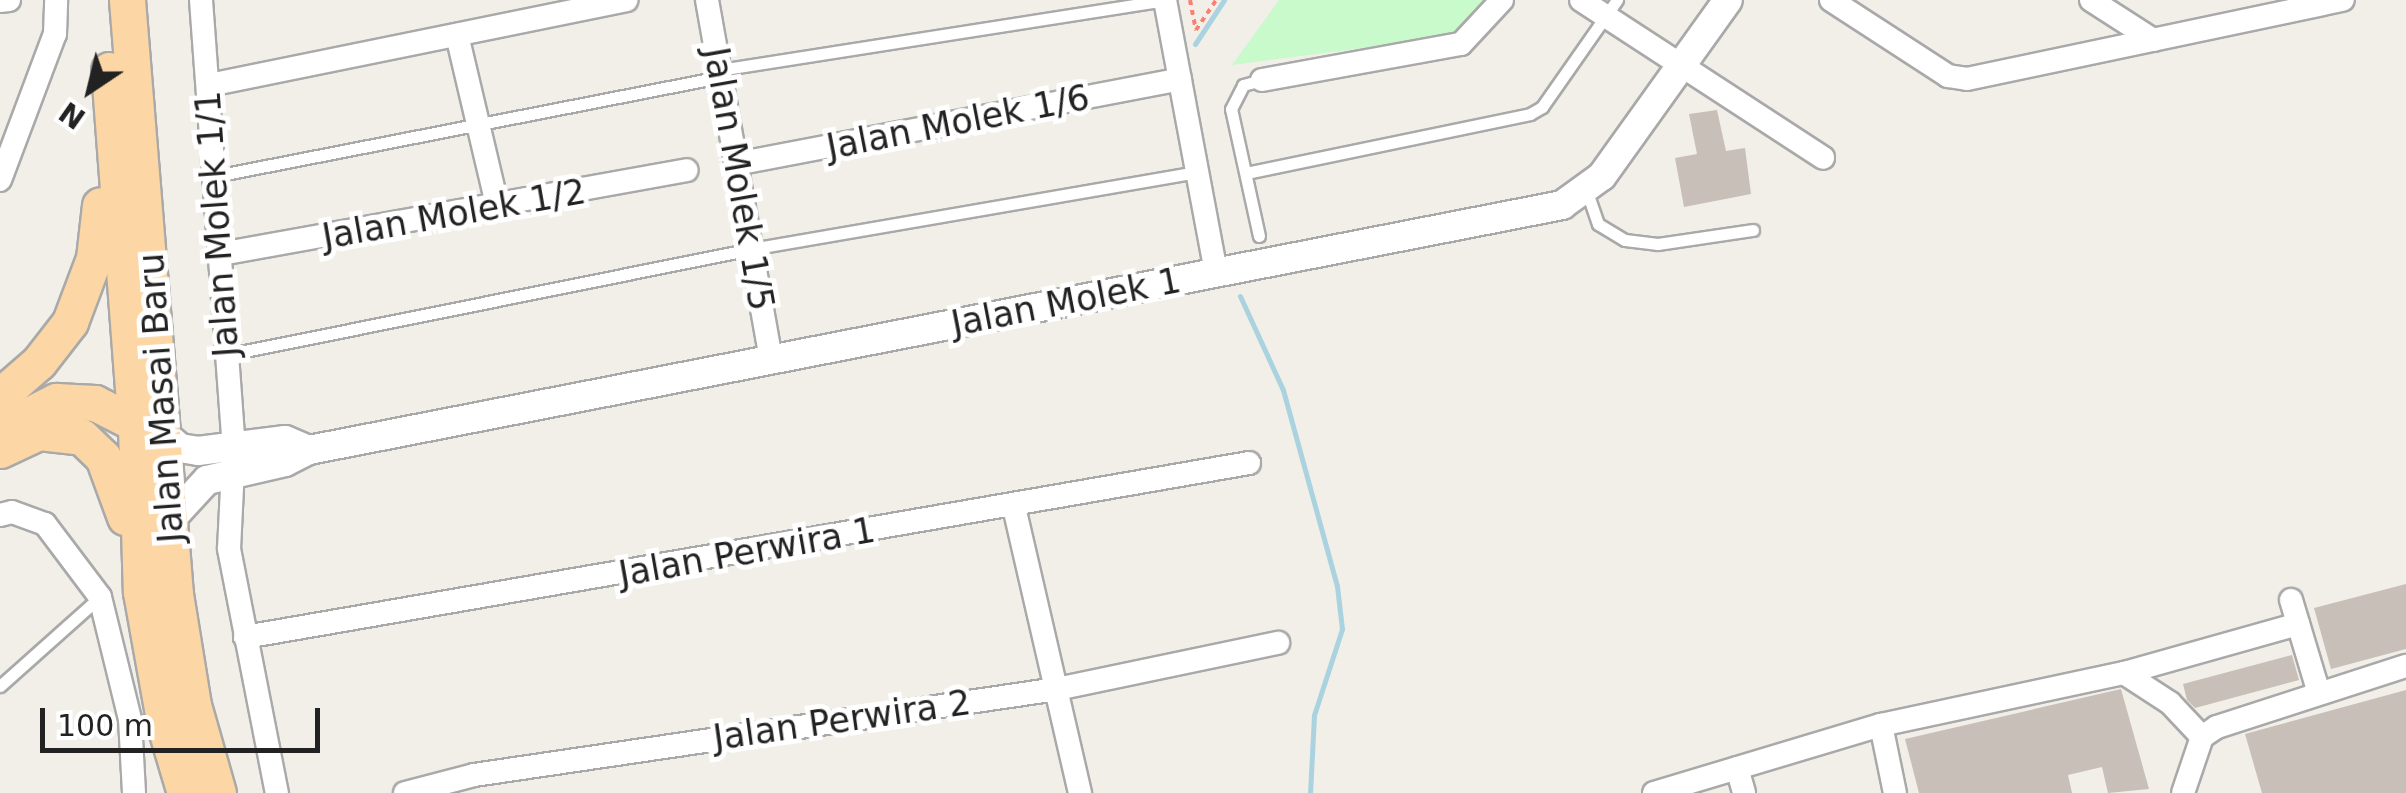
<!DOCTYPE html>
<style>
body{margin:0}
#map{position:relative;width:2406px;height:793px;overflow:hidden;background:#f2efe9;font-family:"DejaVu Sans",sans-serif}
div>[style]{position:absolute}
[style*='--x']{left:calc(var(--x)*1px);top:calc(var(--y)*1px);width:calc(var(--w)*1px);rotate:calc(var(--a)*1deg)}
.park>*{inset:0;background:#c8facc}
.stream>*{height:5px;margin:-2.5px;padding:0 2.5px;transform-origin:2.5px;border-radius:2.5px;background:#aad3df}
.building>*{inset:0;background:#c7bfb8}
.path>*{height:4px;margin-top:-2px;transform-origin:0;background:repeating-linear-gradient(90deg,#fa8072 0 5px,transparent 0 10px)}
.roads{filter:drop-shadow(2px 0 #a9a9a9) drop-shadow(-2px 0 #a9a9a9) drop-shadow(0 2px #a9a9a9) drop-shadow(0 -2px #a9a9a9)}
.service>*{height:11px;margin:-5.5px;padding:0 5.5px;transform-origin:5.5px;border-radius:5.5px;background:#fff}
.minor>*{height:22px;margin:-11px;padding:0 11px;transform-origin:11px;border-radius:11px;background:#fff}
.tertiary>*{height:28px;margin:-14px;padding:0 14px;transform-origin:14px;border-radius:14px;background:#fff}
.primary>*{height:35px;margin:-17.5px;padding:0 17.5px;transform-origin:17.5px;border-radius:17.5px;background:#fcd6a4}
span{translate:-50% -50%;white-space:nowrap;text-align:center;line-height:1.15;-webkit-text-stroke:10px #fff;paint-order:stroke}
.street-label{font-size:35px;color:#222}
.north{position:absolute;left:40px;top:40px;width:100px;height:100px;-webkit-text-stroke:8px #fff;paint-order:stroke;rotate:215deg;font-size:28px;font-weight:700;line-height:40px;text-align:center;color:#222}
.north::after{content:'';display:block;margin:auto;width:35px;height:45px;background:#222;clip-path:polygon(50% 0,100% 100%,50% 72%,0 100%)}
.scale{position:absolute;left:40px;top:708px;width:280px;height:45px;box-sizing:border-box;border:5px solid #222;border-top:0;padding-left:12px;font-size:30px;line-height:35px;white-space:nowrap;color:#222;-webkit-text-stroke:8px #fff;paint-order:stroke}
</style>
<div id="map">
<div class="park">
<i style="clip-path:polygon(1279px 0,1489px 0,1464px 35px,1232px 65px)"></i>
</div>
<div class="stream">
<i style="--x:1195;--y:44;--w:53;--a:-56.6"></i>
<i style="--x:1240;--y:296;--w:103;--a:65.4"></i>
<i style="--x:1283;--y:390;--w:203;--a:74.6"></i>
<i style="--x:1337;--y:586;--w:43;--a:83.4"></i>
<i style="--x:1342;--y:629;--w:90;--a:108"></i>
<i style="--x:1314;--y:715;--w:78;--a:92.9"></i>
</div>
<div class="building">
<i style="clip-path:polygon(1717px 110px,1726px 151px,1745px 148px,1751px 194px,1684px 207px,1675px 158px,1697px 154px,1689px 114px)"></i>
<i style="clip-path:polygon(2406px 584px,2406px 649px,2331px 669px,2314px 608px)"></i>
<i style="clip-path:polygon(2292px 655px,2299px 680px,2195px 708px,2187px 700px,2183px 684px)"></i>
<i style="clip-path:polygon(2121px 689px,2149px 789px,2108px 793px,2102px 767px,2068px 775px,2072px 793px,1919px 793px,1905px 739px)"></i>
<i style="clip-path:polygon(2406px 690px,2406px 793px,2262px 793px,2245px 734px)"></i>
</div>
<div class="path">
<i style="--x:1190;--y:0;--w:31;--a:79"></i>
<i style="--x:1196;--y:30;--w:36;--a:-56"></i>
</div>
<div class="roads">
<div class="service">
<i style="--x:719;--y:70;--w:451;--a:-8.9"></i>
<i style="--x:1246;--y:173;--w:290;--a:-11.7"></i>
<i style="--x:1530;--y:114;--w:14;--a:-30"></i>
<i style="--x:1542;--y:107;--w:131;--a:-55"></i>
<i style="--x:215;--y:176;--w:515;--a:-11.09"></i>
<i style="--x:1587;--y:192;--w:34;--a:71"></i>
<i style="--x:1598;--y:224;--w:31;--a:31"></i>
<i style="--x:1625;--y:240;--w:33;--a:7"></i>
<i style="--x:1658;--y:244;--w:96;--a:-8.4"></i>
<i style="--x:1259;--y:236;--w:130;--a:-102.4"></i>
<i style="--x:1231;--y:109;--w:27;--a:-63"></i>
<i style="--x:1243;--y:85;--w:20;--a:-15"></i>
<i style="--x:225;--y:355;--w:537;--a:-11.39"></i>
<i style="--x:751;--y:249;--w:453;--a:-9.8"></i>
<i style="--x:0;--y:686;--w:134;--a:-41.7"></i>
</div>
<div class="minor">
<i style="--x:201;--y:0;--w:448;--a:85.8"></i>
<i style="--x:234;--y:447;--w:102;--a:92.8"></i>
<i style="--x:229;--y:549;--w:249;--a:78.9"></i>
<i style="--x:707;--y:0;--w:365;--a:79.9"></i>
<i style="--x:1165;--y:0;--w:278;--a:79.4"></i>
<i style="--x:1581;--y:0;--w:289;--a:33.1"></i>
<i style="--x:1831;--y:0;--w:140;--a:33"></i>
<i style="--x:1948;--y:76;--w:19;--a:9"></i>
<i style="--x:1967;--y:79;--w:384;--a:-11.9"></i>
<i style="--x:2091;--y:0;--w:74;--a:32.8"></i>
<i style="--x:0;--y:1;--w:9;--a:-6"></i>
<i style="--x:457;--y:35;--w:178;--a:76.7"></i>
<i style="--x:1262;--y:80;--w:202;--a:-10.3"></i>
<i style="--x:1461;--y:44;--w:60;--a:-47"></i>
<i style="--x:209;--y:85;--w:426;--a:-11.5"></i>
<i style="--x:736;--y:164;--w:452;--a:-10.8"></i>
<i style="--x:0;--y:180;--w:156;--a:-69.4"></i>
<i style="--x:55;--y:34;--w:34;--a:-88"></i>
<i style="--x:221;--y:254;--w:473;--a:-10.2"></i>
<i style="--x:1014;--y:507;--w:294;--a:77"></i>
<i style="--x:0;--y:515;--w:12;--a:-14"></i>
<i style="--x:12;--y:512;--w:35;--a:20"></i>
<i style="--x:45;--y:524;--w:91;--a:53"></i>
<i style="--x:100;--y:597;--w:126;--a:76.2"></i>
<i style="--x:130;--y:719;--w:74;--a:86.9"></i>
<i style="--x:2291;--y:600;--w:94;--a:73.3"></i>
<i style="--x:245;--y:637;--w:1019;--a:-9.83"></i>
<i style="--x:2124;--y:673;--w:55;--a:33.1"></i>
<i style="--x:2170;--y:703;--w:47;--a:46.7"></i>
<i style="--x:1881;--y:725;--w:69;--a:78.4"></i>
<i style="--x:1737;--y:768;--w:26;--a:74"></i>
<i style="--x:405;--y:793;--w:71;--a:-14.6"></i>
<i style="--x:474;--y:775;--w:589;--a:-8.39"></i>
<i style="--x:1057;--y:689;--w:226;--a:-11.8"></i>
<i style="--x:1654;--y:793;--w:237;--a:-16.7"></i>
<i style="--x:1881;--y:725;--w:249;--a:-12.1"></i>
<i style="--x:2124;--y:673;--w:181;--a:-15.7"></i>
<i style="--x:2183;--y:793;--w:59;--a:-71.3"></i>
<i style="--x:2202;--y:737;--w:18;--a:-34"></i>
<i style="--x:2217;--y:727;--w:199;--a:-17.9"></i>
</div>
<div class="tertiary">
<i style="--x:165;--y:435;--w:20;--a:41"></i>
<i style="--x:180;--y:448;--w:18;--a:9"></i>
<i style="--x:198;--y:451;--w:88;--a:-7.2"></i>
<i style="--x:285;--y:440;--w:26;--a:23"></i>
<i style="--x:171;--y:519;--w:53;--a:-47.3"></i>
<i style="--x:207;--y:480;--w:80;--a:-13"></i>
<i style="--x:285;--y:462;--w:27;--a:-27"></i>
<i style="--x:309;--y:450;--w:1277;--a:-11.06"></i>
<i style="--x:1562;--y:205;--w:49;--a:-35.9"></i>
<i style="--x:1602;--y:176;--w:216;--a:-54.4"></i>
</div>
<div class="primary">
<i style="--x:127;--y:0;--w:596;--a:85.38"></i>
<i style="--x:175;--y:594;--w:112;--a:80.8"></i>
<i style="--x:193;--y:705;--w:91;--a:74.1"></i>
<i style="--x:109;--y:70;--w:359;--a:85.7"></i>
<i style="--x:136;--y:428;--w:164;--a:88.3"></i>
<i style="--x:141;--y:592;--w:136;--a:79.8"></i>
<i style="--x:165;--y:726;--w:70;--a:73.4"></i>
<i style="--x:0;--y:396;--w:52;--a:-41.1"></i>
<i style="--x:39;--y:362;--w:51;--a:-52.2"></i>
<i style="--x:70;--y:322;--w:68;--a:-69.4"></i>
<i style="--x:94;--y:258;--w:53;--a:-83.5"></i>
<i style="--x:1;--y:429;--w:62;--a:-27"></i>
<i style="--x:56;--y:401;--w:39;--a:3"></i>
<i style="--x:95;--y:403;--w:62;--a:27"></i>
<i style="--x:0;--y:450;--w:43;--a:-24.8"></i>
<i style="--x:39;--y:432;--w:43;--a:6.6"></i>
<i style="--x:82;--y:437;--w:29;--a:44"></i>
<i style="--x:103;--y:457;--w:64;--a:69.9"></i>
</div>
</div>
<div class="street-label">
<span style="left:958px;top:122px;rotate:-11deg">Jalan Molek 1/6</span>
<span style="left:739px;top:179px;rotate:80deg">Jalan Molek 1/5</span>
<span style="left:454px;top:214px;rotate:-10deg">Jalan Molek 1/2</span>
<span style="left:217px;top:224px;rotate:-94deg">Jalan Molek 1/1</span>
<span style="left:1066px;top:302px;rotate:-11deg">Jalan Molek 1</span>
<span style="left:161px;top:398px;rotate:-94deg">Jalan Masai Baru</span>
<span style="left:747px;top:552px;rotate:-10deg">Jalan Perwira 1</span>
<span style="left:842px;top:720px;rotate:-8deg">Jalan Perwira 2</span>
</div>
<div class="north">N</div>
<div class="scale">100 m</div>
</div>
